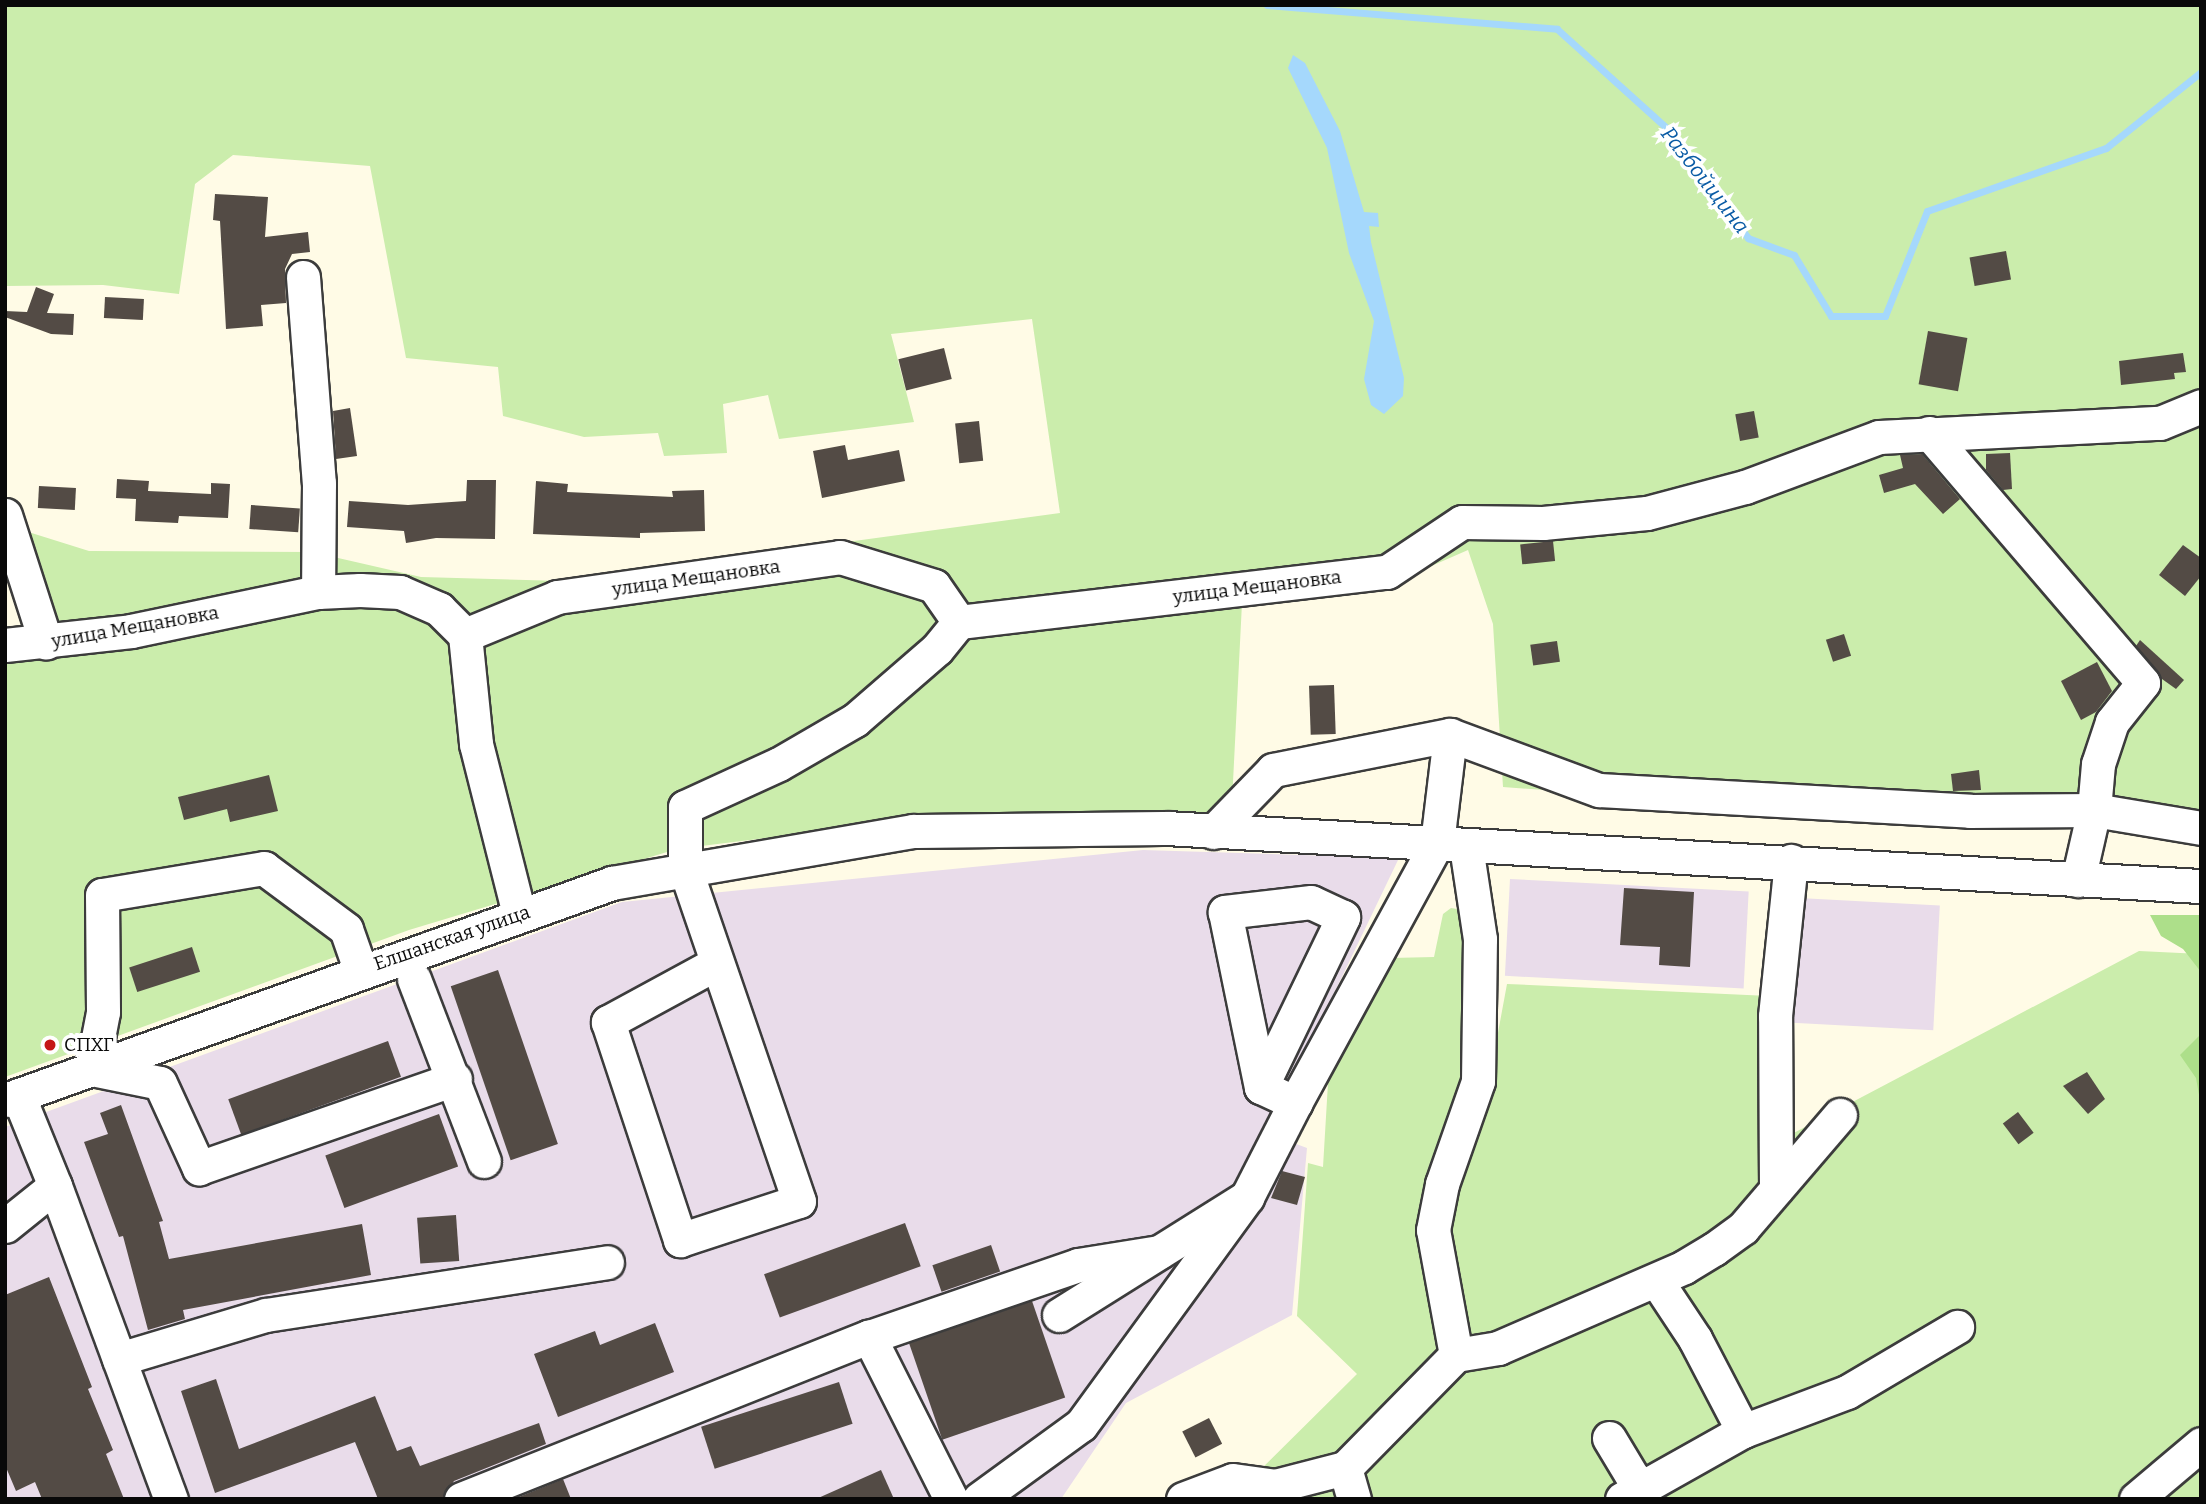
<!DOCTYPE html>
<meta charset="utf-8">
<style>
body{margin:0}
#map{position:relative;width:2206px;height:1504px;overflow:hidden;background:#fffbe6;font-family:Bitter,serif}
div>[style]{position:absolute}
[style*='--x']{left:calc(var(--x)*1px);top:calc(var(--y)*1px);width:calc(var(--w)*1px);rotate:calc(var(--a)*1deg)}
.industrial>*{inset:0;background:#e9dcea;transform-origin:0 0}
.green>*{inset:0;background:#cbedac}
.forest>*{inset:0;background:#addf8a}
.water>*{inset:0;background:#a5d8fc}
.stream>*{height:7px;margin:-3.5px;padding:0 3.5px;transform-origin:3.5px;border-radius:3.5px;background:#a5d8fc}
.building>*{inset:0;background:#534b45;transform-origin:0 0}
.roads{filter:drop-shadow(2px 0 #3c3c3c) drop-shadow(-2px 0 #3c3c3c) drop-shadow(0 2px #3c3c3c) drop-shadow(0 -2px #3c3c3c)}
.minor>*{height:33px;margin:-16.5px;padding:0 16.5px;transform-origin:16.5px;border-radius:16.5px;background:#fff}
.dots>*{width:19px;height:19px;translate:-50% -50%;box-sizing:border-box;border:4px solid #fff;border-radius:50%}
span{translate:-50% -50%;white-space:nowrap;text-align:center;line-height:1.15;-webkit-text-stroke:7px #fff;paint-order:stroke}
.street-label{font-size:19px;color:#090909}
.poi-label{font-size:19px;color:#090909}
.left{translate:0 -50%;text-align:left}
.water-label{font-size:21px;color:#095ba5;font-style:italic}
.frame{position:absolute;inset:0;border:7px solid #090909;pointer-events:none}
</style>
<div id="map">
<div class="industrial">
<i style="clip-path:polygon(1143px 850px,1399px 858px,1267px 1133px,1307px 1148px,1292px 1315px,1126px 1403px,1061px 1499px,5px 1499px,5px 1127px,622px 902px)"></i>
<i style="left:1510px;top:879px;width:239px;height:97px;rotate:3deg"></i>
<i style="left:1799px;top:898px;width:141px;height:125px;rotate:3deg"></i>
</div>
<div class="green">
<i style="clip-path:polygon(5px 5px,2201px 5px,2201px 838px,1503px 787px,1493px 624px,1468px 550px,1404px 578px,1242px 603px,1231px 822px,913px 820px,677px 849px,409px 930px,5px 1077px,5px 638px,27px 624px,22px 530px,89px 551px,312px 552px,421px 577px,561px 581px,1060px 513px,1032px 319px,891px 334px,914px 422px,779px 439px,768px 395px,723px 404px,727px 453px,664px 456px,658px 433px,584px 437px,503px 416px,498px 367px,406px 358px,370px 166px,233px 155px,195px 184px,179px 294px,103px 285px,5px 286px)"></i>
<i style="clip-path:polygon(1451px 908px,1463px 910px,1468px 1078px,1424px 1233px,1460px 1304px,1448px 1210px,1490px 1076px,1507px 984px,1769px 996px,1769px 1146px,2139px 951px,2201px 954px,2201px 1499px,1207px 1499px,1250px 1480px,1357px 1374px,1297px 1316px,1308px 1163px,1323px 1167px,1328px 1083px,1391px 958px,1434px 957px,1443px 914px)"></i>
</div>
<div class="forest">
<i style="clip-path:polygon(2150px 915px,2201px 915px,2201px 972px,2183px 949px,2161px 936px)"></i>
<i style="clip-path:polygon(2201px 1034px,2201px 1106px,2196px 1078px,2180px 1055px)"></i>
</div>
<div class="water">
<i style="clip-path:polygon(1293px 55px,1305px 63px,1340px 131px,1364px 212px,1378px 213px,1379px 227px,1369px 226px,1371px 242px,1404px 378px,1403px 396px,1384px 414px,1371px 405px,1364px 379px,1374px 321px,1349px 253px,1327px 148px,1288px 68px)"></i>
</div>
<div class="stream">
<i style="--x:1267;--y:5;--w:291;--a:4.7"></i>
<i style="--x:1557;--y:29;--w:155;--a:42.1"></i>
<i style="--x:1672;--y:133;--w:130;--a:54.1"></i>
<i style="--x:1748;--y:238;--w:49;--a:20.3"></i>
<i style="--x:1794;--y:255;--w:71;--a:58.8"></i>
<i style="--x:1831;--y:316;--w:54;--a:0"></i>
<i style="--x:1885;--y:316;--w:113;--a:-68.2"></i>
<i style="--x:1927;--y:211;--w:190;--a:-19.4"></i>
<i style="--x:2106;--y:148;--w:122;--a:-38.7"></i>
</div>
<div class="building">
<i style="clip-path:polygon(215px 194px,268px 197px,265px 237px,308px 232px,310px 252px,292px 254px,285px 269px,286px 303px,261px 305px,263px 326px,226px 329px,220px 221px,213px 220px)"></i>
<i style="left:2006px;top:251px;width:29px;height:37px;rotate:80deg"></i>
<i style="clip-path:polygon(36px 287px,54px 294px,47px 313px,74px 314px,73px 335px,51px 334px,5px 317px,5px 311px,27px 312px)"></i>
<i style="left:105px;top:297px;width:39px;height:21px;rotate:3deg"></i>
<i style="left:1928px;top:331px;width:40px;height:54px;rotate:10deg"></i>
<i style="left:944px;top:348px;width:32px;height:47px;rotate:76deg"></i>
<i style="clip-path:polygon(2183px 353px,2186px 372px,2174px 373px,2175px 379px,2121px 385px,2119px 361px)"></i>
<i style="clip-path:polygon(350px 408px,357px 456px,336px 459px,333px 411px)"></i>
<i style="left:1754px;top:411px;width:27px;height:19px;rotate:80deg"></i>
<i style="left:979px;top:421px;width:40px;height:24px;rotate:84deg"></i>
<i style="clip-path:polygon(845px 445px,848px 460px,899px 450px,905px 481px,822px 498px,813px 451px)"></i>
<i style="clip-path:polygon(2010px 453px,2012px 489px,2003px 490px,1986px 470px,1986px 454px)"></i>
<i style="clip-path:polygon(1922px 454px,1960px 499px,1943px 514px,1915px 484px,1884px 493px,1879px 475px,1903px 468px,1900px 455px)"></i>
<i style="clip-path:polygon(117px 479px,149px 481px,148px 491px,211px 494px,211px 483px,230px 484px,228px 518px,179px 516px,178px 523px,135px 521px,136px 499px,116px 498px)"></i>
<i style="clip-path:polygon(467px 480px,496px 480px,495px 539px,436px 538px,406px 543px,404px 531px,347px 527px,349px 501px,408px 505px,466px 501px)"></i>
<i style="clip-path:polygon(536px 481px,568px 484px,567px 492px,673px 497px,672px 491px,704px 490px,705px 531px,640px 533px,640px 538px,533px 534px)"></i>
<i style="left:39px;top:486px;width:37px;height:22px;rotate:3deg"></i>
<i style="left:251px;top:505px;width:49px;height:24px;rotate:4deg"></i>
<i style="left:1553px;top:541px;width:20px;height:33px;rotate:84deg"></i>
<i style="clip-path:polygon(2183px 545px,2201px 558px,2201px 576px,2185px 596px,2159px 575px)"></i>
<i style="left:1844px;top:634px;width:23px;height:19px;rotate:72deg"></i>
<i style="clip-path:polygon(2140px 640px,2184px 680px,2176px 689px,2162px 679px,2136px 646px)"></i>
<i style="left:1557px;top:641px;width:21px;height:27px;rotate:82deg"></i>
<i style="clip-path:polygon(2097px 662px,2112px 691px,2096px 712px,2081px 720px,2061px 681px)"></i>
<i style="left:1334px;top:685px;width:49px;height:25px;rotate:88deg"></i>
<i style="clip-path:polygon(1979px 770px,1981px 790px,1953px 791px,1951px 774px)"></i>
<i style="clip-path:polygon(269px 775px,278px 811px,230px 822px,227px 809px,184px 820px,178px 797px)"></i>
<i style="clip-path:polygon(1624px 888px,1694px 892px,1690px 967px,1659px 965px,1660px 947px,1620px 945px)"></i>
<i style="left:192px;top:947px;width:26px;height:66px;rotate:72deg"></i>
<i style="left:498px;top:970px;width:184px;height:50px;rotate:71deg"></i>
<i style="left:388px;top:1041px;width:38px;height:170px;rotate:70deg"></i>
<i style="clip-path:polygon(2087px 1072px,2105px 1099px,2088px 1114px,2063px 1086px)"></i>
<i style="clip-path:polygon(121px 1105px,163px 1221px,159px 1222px,169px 1259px,362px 1224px,371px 1275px,183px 1310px,185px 1319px,148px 1330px,123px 1236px,119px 1237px,84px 1142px,108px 1134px,100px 1113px)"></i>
<i style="left:2018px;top:1112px;width:26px;height:19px;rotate:53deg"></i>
<i style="left:439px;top:1114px;width:56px;height:121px;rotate:70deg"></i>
<i style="clip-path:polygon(1282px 1171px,1305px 1177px,1297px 1205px,1271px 1198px)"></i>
<i style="left:456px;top:1215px;width:46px;height:39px;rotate:86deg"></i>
<i style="left:905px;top:1223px;width:46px;height:150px;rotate:70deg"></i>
<i style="left:991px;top:1245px;width:28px;height:62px;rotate:71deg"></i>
<i style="clip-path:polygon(49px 1277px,92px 1387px,88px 1389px,113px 1450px,106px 1454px,124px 1499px,42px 1499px,35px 1482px,16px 1491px,5px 1465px,5px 1295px)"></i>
<i style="left:1032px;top:1301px;width:102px;height:130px;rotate:71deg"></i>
<i style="clip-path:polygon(655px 1323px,674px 1372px,558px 1417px,534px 1354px,595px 1331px,600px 1345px)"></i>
<i style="clip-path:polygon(216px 1379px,239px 1449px,375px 1396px,397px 1451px,411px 1446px,420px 1466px,539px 1423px,546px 1444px,454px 1481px,442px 1499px,378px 1499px,355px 1442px,215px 1493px,181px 1391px)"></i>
<i style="left:839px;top:1382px;width:44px;height:145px;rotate:72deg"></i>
<i style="left:1209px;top:1418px;width:29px;height:30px;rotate:63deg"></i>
<i style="clip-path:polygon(881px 1470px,894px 1499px,816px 1499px)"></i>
<i style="clip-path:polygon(563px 1479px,571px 1499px,514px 1499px)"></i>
</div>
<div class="roads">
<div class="minor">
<i style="--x:303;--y:277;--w:207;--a:85.6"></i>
<i style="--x:319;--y:483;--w:109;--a:90.5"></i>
<i style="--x:1929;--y:433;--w:329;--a:49.4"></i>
<i style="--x:2143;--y:683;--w:50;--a:128.5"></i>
<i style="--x:2112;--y:722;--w:44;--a:108.4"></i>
<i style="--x:2098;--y:764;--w:46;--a:95"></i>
<i style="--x:2094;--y:810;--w:72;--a:102.9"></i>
<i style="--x:5;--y:515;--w:134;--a:72.2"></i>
<i style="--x:465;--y:635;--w:110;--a:84.2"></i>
<i style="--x:476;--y:744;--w:175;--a:75.8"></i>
<i style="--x:5;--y:645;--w:127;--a:-6.3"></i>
<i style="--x:131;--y:631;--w:191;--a:-11.8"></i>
<i style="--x:318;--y:592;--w:42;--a:-2.7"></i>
<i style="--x:360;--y:590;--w:40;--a:2.9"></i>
<i style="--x:400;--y:592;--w:43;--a:23.6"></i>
<i style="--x:439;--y:609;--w:37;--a:45"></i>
<i style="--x:465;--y:635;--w:100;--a:-22.4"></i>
<i style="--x:557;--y:597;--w:286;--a:-8"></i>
<i style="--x:840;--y:557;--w:98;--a:17.1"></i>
<i style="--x:934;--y:586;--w:44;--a:55.2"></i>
<i style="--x:959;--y:622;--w:431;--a:-6.7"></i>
<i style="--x:1387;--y:572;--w:90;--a:-33.7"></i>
<i style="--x:1462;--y:522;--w:81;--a:0.7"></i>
<i style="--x:1543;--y:523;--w:104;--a:-5.5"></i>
<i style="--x:1647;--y:513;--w:101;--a:-14.9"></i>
<i style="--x:1745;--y:487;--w:143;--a:-20.5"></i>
<i style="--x:1879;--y:437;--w:281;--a:-2.9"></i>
<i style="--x:2160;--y:423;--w:44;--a:-22.5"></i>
<i style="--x:1213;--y:832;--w:86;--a:-45.9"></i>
<i style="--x:1273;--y:770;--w:180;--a:-11.2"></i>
<i style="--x:1450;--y:735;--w:159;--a:20.3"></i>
<i style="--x:1599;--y:790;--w:372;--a:3.2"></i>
<i style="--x:1970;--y:811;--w:124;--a:-0.5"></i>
<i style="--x:2094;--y:810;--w:109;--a:9.5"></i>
<i style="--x:715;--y:964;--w:122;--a:151.5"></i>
<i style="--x:608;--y:1022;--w:230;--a:71.7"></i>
<i style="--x:680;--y:1240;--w:125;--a:-18.1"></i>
<i style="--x:799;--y:1201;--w:352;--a:-108.9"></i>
<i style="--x:685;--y:868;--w:61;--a:-90"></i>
<i style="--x:685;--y:807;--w:103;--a:-24.6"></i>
<i style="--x:779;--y:764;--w:88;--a:-30.1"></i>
<i style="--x:855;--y:720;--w:108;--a:-40.9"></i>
<i style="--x:937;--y:649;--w:35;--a:-51"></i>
<i style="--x:360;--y:969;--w:42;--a:-109.3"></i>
<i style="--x:346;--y:929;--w:102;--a:-143.4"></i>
<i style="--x:264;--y:868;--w:164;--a:170.5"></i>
<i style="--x:102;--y:895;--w:117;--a:89.5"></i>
<i style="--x:103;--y:1012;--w:58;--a:100.9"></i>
<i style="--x:92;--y:1069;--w:69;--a:11.6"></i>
<i style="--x:160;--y:1083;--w:94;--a:65.4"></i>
<i style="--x:199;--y:1168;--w:271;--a:-19.2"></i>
<i style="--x:414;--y:979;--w:195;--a:69"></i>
<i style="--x:1261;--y:1087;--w:189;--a:-64.2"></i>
<i style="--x:1343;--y:917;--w:35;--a:-155"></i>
<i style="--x:1311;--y:902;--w:87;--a:173.4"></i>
<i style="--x:1225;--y:912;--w:179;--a:78.4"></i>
<i style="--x:1261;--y:1087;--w:38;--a:25"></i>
<i style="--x:1295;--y:1103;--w:296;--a:-61.4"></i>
<i style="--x:1437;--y:843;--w:109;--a:-83.1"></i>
<i style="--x:5;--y:1100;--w:645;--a:-19.67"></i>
<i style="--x:612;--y:883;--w:305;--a:-9.8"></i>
<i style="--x:913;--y:831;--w:253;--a:-0.7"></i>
<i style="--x:1166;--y:828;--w:1037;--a:3.21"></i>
<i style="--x:55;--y:1186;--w:334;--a:69.7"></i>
<i style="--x:1776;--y:1189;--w:173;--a:-90.3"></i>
<i style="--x:1775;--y:1016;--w:156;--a:-84.1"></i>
<i style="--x:5;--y:1226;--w:64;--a:-38.7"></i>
<i style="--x:55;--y:1186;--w:98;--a:-112.1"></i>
<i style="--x:1656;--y:1280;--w:71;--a:56.5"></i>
<i style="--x:1695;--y:1339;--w:104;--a:62.4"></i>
<i style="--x:1059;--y:1315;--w:222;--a:-32.1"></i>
<i style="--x:1247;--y:1197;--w:106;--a:-62.9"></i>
<i style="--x:1456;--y:1355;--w:43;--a:-9.5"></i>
<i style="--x:1498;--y:1348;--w:203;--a:-23.5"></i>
<i style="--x:1684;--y:1267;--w:35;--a:-31"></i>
<i style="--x:1714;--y:1249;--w:36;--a:-36"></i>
<i style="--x:1743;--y:1228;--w:149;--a:-49.4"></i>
<i style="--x:119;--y:1359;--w:153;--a:-16.7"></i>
<i style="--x:266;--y:1315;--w:345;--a:-8.8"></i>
<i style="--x:1609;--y:1438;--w:47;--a:59"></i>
<i style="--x:1633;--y:1478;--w:13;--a:32"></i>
<i style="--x:1345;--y:1468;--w:32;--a:74"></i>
<i style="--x:461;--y:1499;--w:439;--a:-21.7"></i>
<i style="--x:951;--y:1499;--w:182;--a:-116.8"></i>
<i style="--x:869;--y:1337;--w:221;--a:-19"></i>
<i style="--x:1078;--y:1265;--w:82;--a:-9.1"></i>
<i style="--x:979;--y:1499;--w:126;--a:-36"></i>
<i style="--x:1081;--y:1425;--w:282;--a:-53.9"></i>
<i style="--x:1183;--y:1499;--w:53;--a:-20.8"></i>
<i style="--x:1233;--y:1480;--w:42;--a:8.1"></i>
<i style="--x:1275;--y:1486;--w:72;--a:-14.4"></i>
<i style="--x:1345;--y:1468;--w:158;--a:-45.5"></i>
<i style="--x:1456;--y:1355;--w:127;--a:-100.4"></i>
<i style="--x:1433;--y:1230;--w:47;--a:-78.9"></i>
<i style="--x:1442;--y:1184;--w:109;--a:-70.7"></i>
<i style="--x:1478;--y:1081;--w:142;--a:-89.2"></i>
<i style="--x:1480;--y:939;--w:94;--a:-98.6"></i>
<i style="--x:1622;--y:1499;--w:139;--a:-29.3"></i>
<i style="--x:1743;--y:1431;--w:111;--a:-20.6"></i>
<i style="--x:1847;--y:1392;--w:128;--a:-30.6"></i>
<i style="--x:2136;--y:1499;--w:85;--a:-40.2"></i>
</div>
</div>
<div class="dots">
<i style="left:50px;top:1045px;background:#c51617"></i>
</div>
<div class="street-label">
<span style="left:696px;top:578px;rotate:-8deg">улица Мещановка</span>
<span style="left:1257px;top:587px;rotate:-7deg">улица Мещановка</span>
<span style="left:135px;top:627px;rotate:-10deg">улица Мещановка</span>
<span style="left:452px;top:938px;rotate:-19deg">Елшанская улица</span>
</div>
<div class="poi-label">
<span class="left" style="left:64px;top:1045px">СПХГ</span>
</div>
<div class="water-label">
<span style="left:1705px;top:180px;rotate:52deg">Разбойщина</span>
</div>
<div class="frame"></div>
</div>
